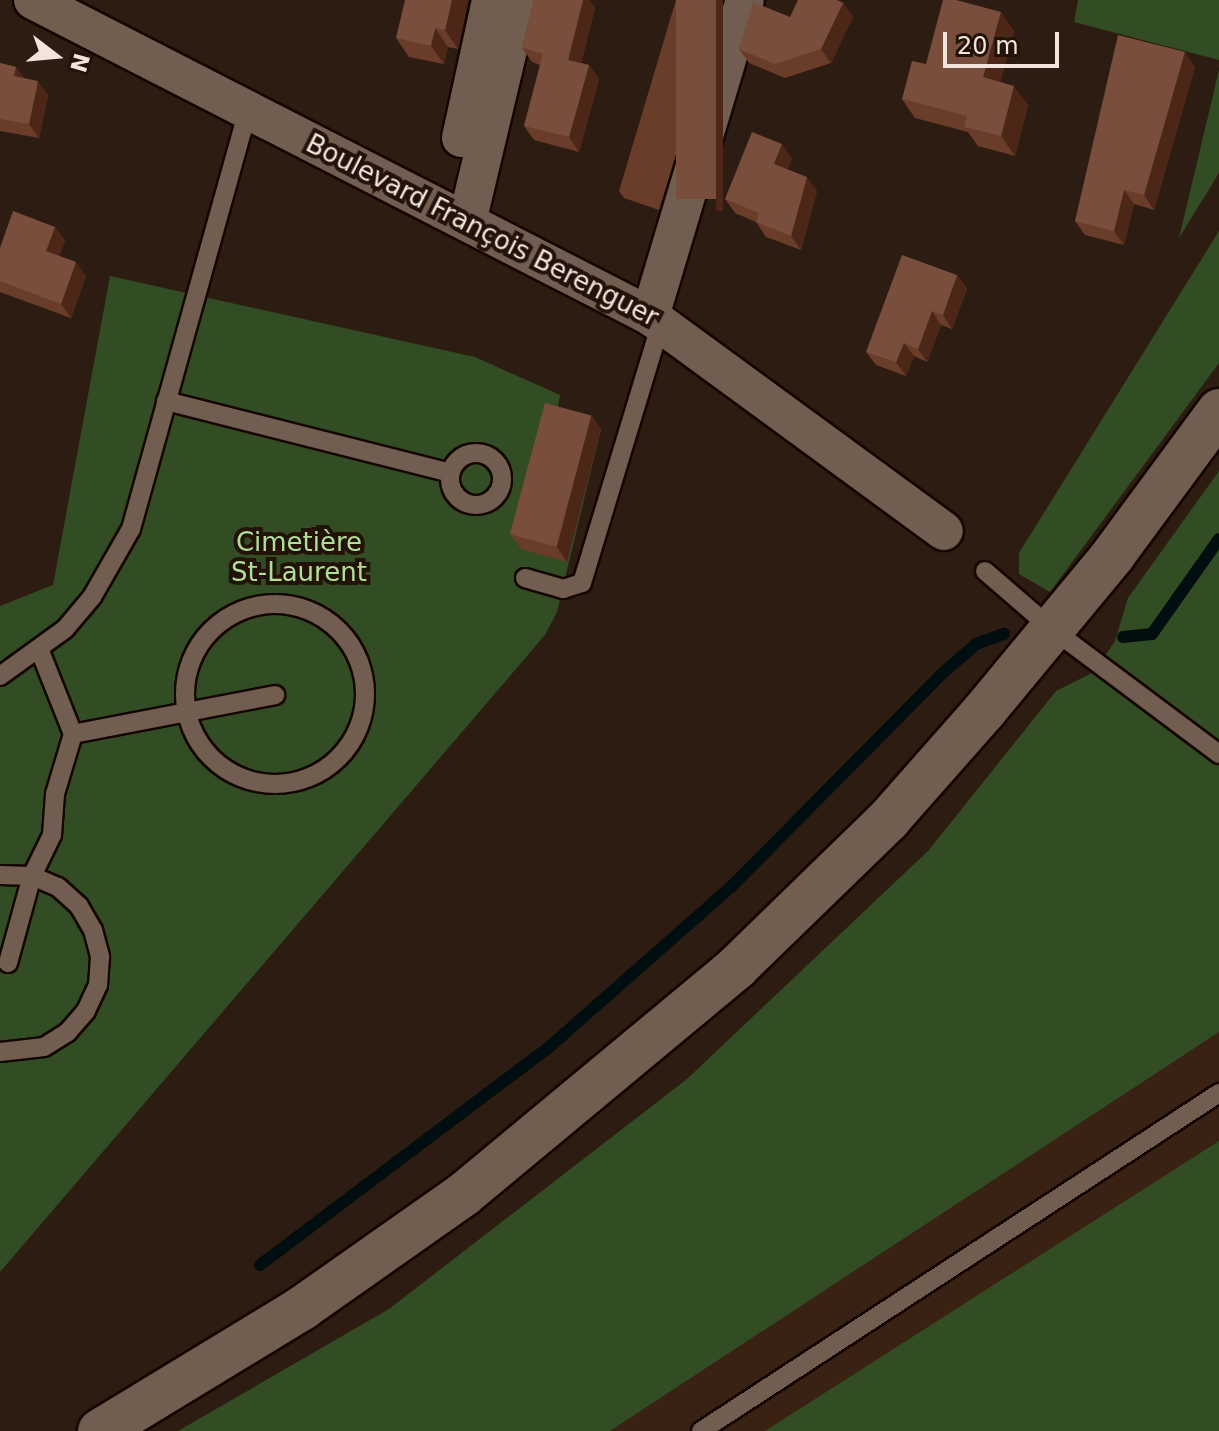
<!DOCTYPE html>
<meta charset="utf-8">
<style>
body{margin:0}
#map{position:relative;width:1219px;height:1431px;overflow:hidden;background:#2d1c11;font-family:"DejaVu Sans",sans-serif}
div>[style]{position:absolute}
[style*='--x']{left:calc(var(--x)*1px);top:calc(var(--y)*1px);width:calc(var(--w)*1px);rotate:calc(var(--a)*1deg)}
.built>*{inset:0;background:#392213}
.green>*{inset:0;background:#324c23}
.stream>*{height:12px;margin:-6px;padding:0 6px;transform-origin:6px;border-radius:6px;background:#000e0f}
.roads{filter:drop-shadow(2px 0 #140601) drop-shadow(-2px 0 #140601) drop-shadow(0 2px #140601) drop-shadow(0 -2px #140601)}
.service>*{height:18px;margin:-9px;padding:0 9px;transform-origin:9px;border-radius:9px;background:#725d51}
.service>.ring{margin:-9px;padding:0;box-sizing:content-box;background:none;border:18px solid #725d51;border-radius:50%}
.minor>*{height:38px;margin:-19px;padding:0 19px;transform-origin:19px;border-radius:19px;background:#725d51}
.tertiary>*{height:44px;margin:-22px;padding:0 22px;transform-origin:22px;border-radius:22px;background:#725d51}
.wall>*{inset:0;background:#6a3c2a}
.shaded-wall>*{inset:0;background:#4c2718;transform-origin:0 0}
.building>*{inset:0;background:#794e3d;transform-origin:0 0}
span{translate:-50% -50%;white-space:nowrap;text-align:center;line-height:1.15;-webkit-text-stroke:8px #231208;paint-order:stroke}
.street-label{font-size:26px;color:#f1e4dd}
.park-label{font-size:26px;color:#b0df97}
.north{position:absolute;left:16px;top:16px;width:80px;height:80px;-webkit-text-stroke:6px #231208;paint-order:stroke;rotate:106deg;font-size:22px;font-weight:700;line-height:32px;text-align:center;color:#f1e4dd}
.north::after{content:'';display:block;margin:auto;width:28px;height:36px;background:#f1e4dd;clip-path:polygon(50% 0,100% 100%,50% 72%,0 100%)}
.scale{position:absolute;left:943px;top:32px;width:116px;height:36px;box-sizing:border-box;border:4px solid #f1e4dd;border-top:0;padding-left:10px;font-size:24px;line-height:28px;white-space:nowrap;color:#f1e4dd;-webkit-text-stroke:6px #231208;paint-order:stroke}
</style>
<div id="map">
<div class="built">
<i style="clip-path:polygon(1219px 1032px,1219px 1431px,610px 1431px,996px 1176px)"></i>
</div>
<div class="green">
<i style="clip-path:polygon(1078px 0,1219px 0,1219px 60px,1074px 22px)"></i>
<i style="clip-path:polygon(1219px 70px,1219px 173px,1179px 238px)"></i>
<i style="clip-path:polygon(1219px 231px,1219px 363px,1050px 592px,1019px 574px,1019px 553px)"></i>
<i style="clip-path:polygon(110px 276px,475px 357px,560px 395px,556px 417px,601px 429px,557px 612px,545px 635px,0 1272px,0 606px,53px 585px)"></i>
<i style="clip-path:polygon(1219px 471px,1219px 1032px,610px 1431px,178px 1431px,389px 1309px,687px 1079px,929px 850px,1056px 691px,1094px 672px,1115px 641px,1128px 598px)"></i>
<i style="clip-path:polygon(1219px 1141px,1219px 1431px,765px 1431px)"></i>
</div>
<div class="stream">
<i style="--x:1123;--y:637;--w:29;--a:-6"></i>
<i style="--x:1152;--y:634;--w:116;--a:-54.8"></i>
<i style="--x:260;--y:1265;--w:359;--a:-37"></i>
<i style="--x:547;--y:1049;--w:245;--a:-41.4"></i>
<i style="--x:731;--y:887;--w:303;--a:-45.3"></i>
<i style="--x:944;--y:672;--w:43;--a:-41.2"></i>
<i style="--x:976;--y:644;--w:30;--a:-20"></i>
</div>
<div class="roads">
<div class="service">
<i style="--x:166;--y:401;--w:293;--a:14.2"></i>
<i class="ring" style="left:450px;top:453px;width:34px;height:34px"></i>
<i style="--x:985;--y:571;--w:89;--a:40.9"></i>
<i style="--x:1052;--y:629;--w:209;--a:36.8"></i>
<i style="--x:525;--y:578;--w:40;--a:16"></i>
<i style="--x:563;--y:589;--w:20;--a:-18"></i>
<i style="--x:582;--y:583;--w:272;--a:-73.1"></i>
<i class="ring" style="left:185px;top:604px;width:162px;height:162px"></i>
<i style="--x:0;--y:676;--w:80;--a:-35.9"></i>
<i style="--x:65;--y:629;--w:42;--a:-49.8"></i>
<i style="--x:92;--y:597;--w:78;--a:-60.2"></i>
<i style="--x:131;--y:529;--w:434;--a:-74.4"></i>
<i style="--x:73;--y:734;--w:206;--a:-10.9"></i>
<i style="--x:0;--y:875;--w:32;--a:2"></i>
<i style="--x:32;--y:876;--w:28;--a:23"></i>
<i style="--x:58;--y:887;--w:28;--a:42"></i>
<i style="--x:79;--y:906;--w:28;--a:60"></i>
<i style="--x:93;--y:930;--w:28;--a:75"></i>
<i style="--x:100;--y:957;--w:28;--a:94"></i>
<i style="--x:98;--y:985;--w:29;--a:115"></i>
<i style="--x:86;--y:1011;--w:28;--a:131"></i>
<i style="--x:68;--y:1032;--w:28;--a:148"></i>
<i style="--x:44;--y:1047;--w:44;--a:173.5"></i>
<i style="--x:8;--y:963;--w:90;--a:-74.6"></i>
<i style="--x:32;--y:876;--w:46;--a:-64"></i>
<i style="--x:52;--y:835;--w:41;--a:-85.8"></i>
<i style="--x:55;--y:794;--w:63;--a:-73.3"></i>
<i style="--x:73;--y:734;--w:89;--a:-111.7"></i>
<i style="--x:701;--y:1431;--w:619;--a:-33.12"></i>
</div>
<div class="minor">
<i style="--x:33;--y:0;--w:693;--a:27.12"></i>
<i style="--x:650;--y:316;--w:364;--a:36.2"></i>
<i style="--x:461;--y:138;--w:141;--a:-77.7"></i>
<i style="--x:467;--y:222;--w:228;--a:-76.6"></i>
<i style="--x:650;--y:316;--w:330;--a:-73.3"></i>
</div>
<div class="tertiary">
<i style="--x:100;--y:1431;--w:237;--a:-31.3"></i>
<i style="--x:302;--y:1308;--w:198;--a:-35.1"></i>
<i style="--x:464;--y:1194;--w:355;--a:-39.7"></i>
<i style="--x:737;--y:967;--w:212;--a:-44.2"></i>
<i style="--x:889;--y:819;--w:145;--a:-48.6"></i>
<i style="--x:985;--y:710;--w:201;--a:-50.4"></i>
<i style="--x:1113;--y:555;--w:179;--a:-53.6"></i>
</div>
</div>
<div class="wall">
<i style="clip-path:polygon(468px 0,458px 49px,448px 47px,444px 64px,409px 57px,396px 38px)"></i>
<i style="clip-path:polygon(534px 0,589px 0,595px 8px,581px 63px,589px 65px,599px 79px,579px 152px,534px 140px,524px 126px,540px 65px,532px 62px,522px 48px)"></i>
<i style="clip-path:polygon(676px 0,723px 0,659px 210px,624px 198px,619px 191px)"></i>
<i style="clip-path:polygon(843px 3px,853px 17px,831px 63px,785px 78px,749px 63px,739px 49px,790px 17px)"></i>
<i style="clip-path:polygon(1014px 31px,1000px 82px,1028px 105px,1015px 156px,978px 146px,968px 132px,915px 118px,902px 99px,926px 64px)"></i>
<i style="clip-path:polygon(0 63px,16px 67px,24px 78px,48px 95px,39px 138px,0 131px)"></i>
<i style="clip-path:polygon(1195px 67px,1154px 210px,1134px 204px,1124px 245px,1085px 235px,1075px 221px)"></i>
<i style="clip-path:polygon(792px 159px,787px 169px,817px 191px,801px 250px,766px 237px,756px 222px,735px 213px,725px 199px)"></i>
<i style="clip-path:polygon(55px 227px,65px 241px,59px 256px,86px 276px,71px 318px,0 292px,0 248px)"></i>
<i style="clip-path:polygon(957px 275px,967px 289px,952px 329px,941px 325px,927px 362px,914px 356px,906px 376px,876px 365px,866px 352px)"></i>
<i style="clip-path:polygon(601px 429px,567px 562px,521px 549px,511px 535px)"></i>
</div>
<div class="shaded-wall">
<i style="clip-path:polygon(452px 0,468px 0,458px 49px,445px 30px)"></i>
<i style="clip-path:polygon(583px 0,589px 0,595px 8px,578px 74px,568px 60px)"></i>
<i style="left:716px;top:0;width:7px;height:211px"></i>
<i style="clip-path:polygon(843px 3px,853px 17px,831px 63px,821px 49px)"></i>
<i style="clip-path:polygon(1001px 12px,1014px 31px,996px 97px,983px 77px)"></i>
<i style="clip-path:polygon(435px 28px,448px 47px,444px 64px,431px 46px)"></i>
<i style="clip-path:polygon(1185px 52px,1195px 67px,1154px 210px,1144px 195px)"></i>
<i style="clip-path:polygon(589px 65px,599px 79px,579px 152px,569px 137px)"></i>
<i style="clip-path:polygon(16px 67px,26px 81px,14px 76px)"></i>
<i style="clip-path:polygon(38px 81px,48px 95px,39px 138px,29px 124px)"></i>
<i style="clip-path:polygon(1014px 86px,1028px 105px,1015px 156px,1001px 136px)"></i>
<i style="clip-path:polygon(782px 144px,792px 159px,784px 178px,774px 164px)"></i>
<i style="clip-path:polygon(807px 177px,817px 191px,801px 250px,791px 236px)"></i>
<i style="clip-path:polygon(1124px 190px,1134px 204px,1124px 245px,1114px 231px)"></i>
<i style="clip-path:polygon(55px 227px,65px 241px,56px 265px,46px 251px)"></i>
<i style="clip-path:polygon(76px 262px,86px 276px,71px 318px,61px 304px)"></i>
<i style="clip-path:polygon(957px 275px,967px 289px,952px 329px,943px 315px)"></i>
<i style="clip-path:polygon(932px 311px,941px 325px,927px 362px,918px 349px)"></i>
<i style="clip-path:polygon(904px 343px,914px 356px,906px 376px,896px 362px)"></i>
<i style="clip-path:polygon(591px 415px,601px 429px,567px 562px,557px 547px)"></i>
</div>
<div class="building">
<i style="clip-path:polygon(405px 0,452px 0,445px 30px,435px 28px,431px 46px,396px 38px)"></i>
<i style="clip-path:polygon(534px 0,583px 0,568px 60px,589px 65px,569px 137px,524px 126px,543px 54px,551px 56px,522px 48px)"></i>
<i style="left:676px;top:0;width:40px;height:199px"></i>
<i style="clip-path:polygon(798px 0,837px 0,843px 3px,821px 49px,775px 64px,739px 49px,753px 2px,790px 17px)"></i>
<i style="clip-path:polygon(943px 0,956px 0,1001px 12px,983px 77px,1014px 86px,1001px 136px,964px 127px,967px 116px,902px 99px,912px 61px,926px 64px)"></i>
<i style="clip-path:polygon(1118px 35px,1185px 52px,1144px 195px,1124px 190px,1114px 231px,1075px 221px)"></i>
<i style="clip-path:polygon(0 63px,16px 67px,14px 76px,38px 81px,29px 124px,0 119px)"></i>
<i style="clip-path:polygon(752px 132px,782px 144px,774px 164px,807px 177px,791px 236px,756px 222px,759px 213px,725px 199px)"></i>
<i style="clip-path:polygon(13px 211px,55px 227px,46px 251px,76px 262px,61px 304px,0 281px,0 248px)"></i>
<i style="clip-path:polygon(902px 255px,957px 275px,943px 315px,932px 311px,918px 349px,904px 343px,896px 362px,866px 352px)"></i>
<i style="left:545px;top:403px;width:48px;height:136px;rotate:15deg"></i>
</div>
<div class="street-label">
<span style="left:482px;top:231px;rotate:27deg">Boulevard François Berenguer</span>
</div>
<div class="park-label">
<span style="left:299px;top:558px">Cimetière<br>St-Laurent</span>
</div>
<div class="north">N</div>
<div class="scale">20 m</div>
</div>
